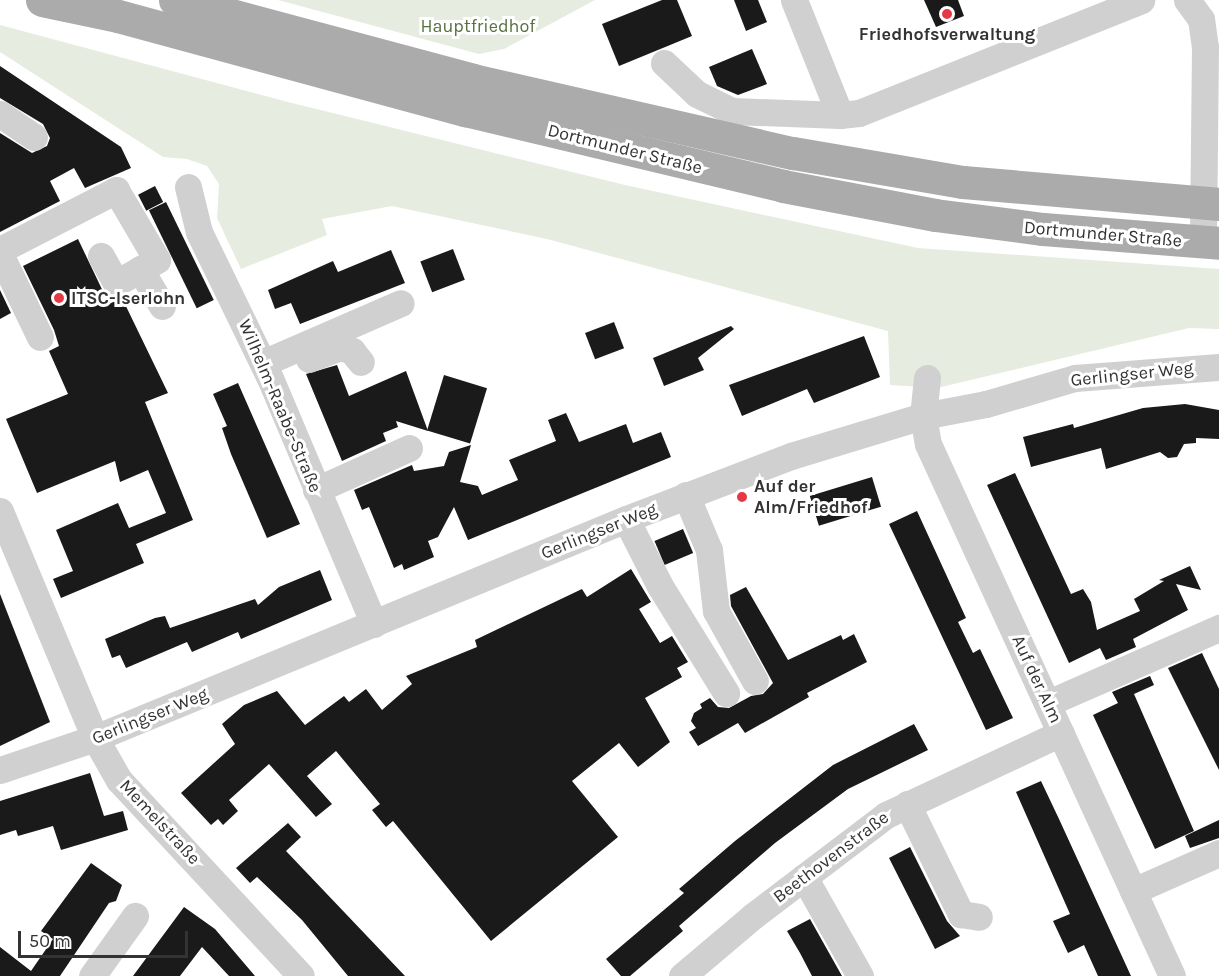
<!DOCTYPE html>
<meta charset="utf-8">
<style>
body{margin:0}
#map{position:relative;width:1219px;height:976px;overflow:hidden;background:#fff;font-family:Karla,sans-serif}
div>[style]{position:absolute}
[style*='--x']{left:calc(var(--x)*1px);top:calc(var(--y)*1px);width:calc(var(--w)*1px);rotate:calc(var(--a)*1deg)}
.green>*{inset:0;background:#e6ecdf}
.building>*{inset:0;background:#1a1a1a;transform-origin:0 0}
.minor>*{height:27px;margin:-13.5px;padding:0 13.5px;transform-origin:13.5px;border-radius:13.5px;background:#d0d0d0}
.major>*{height:33px;margin:-16.5px;padding:0 16.5px;transform-origin:16.5px;border-radius:16.5px;background:#ababab}
.dots>*{width:16px;height:16px;translate:-50% -50%;box-sizing:border-box;border:3px solid #fff;border-radius:50%}
span{translate:-50% -50%;white-space:nowrap;text-align:center;line-height:1.15;-webkit-text-stroke:6px #fff;paint-order:stroke}
.park-label{font-size:18px;color:#56703f}
.poi-label{font-size:18px;color:#333;font-weight:700}
.left{translate:0 -50%;text-align:left}
.street-label{font-size:18px;color:#333}
.scale{position:absolute;left:18px;top:931px;width:170px;height:27px;box-sizing:border-box;border:3px solid #333;border-top:0;padding-left:8px;font-size:18px;line-height:21px;white-space:nowrap;color:#333;-webkit-text-stroke:4px #fff;paint-order:stroke}
</style>
<div id="map">
<div class="green">
<i style="clip-path:polygon(278px 0,595px 0,504px 49px,479px 54px)"></i>
<i style="clip-path:polygon(0 25px,288px 102px,625px 185px,918px 248px,1219px 269px,1219px 329px,1189px 328px,937px 388px,890px 385px,888px 331px,547px 239px,392px 206px,322px 219px,327px 235px,241px 269px,217px 218px,219px 184px,207px 166px,187px 159px,163px 157px,0 52px)"></i>
</div>
<div class="building">
<i style="clip-path:polygon(662px 0,677px 0,692px 36px,619px 66px,602px 24px)"></i>
<i style="clip-path:polygon(734px 0,758px 0,767px 22px,746px 31px)"></i>
<i style="clip-path:polygon(924px 0,958px 0,964px 16px,936px 27px)"></i>
<i style="clip-path:polygon(752px 49px,767px 84px,738px 95px,717px 86px,709px 67px)"></i>
<i style="clip-path:polygon(0 66px,121px 147px,131px 168px,85px 188px,74px 168px,50px 181px,60px 201px,0 232px,0 133px,32px 153px,47px 146px,50px 138px,43px 124px,0 98px)"></i>
<i style="left:155px;top:186px;width:18px;height:19px;rotate:63deg"></i>
<i style="left:166px;top:202px;width:109px;height:19px;rotate:64deg"></i>
<i style="clip-path:polygon(78px 239px,109px 304px,122px 298px,168px 393px,145px 402px,193px 520px,136px 544px,144px 563px,61px 598px,53px 579px,73px 571px,56px 530px,118px 503px,129px 528px,166px 513px,148px 470px,120px 482px,115px 461px,37px 493px,6px 419px,68px 394px,49px 351px,59px 346px,54px 330px,23px 266px)"></i>
<i style="left:453px;top:249px;width:33px;height:35px;rotate:69deg"></i>
<i style="clip-path:polygon(391px 250px,405px 283px,300px 324px,291px 303px,275px 309px,268px 290px,333px 261px,338px 272px)"></i>
<i style="clip-path:polygon(0 290px,11px 313px,0 319px)"></i>
<i style="left:614px;top:322px;width:28px;height:31px;rotate:69deg"></i>
<i style="clip-path:polygon(731px 326px,734px 329px,698px 358px,704px 370px,664px 386px,653px 358px)"></i>
<i style="clip-path:polygon(864px 336px,880px 377px,814px 403px,807px 389px,742px 416px,729px 385px)"></i>
<i style="clip-path:polygon(337px 365px,349px 396px,406px 371px,428px 431px,396px 421px,398px 427px,383px 433px,386px 441px,342px 461px,306px 374px)"></i>
<i style="left:444px;top:375px;width:45px;height:58px;rotate:17deg"></i>
<i style="clip-path:polygon(238px 383px,300px 524px,267px 538px,231px 454px,222px 428px,227px 426px,213px 394px)"></i>
<i style="clip-path:polygon(1185px 404px,1219px 410px,1219px 439px,1196px 438px,1196px 443px,1184px 444px,1177px 457px,1168px 458px,1160px 452px,1106px 469px,1101px 448px,1031px 467px,1023px 437px,1073px 424px,1074px 428px,1143px 408px)"></i>
<i style="clip-path:polygon(566px 413px,579px 442px,626px 424px,633px 443px,661px 432px,671px 457px,468px 540px,454px 507px,438px 537px,428px 541px,434px 557px,404px 570px,402px 564px,394px 568px,369px 507px,362px 510px,354px 490px,412px 465px,414px 471px,444px 466px,449px 452px,471px 445px,460px 482px,478px 486px,482px 495px,518px 480px,509px 460px,556px 441px,548px 420px)"></i>
<i style="clip-path:polygon(1015px 473px,1071px 594px,1083px 589px,1091px 602px,1097px 630px,1140px 611px,1134px 599px,1164px 581px,1159px 580px,1190px 566px,1201px 590px,1176px 584px,1188px 610px,1133px 639px,1136px 647px,1106px 660px,1100px 648px,1069px 663px,987px 485px)"></i>
<i style="left:872px;top:477px;width:31px;height:65px;rotate:73deg"></i>
<i style="clip-path:polygon(917px 511px,966px 618px,958px 622px,973px 653px,980px 649px,1013px 718px,986px 730px,889px 524px)"></i>
<i style="left:683px;top:529px;width:26px;height:31px;rotate:67deg"></i>
<i style="clip-path:polygon(631px 569px,651px 602px,639px 609px,660px 643px,672px 636px,688px 662px,677px 668px,682px 677px,645px 698px,670px 742px,638px 767px,619px 743px,572px 781px,618px 837px,491px 941px,393px 821px,386px 827px,372px 810px,380px 804px,336px 751px,307px 776px,332px 804px,316px 817px,269px 764px,229px 800px,238px 811px,223px 825px,218px 819px,211px 825px,181px 793px,235px 744px,222px 724px,244px 705px,277px 691px,305px 725px,344px 696px,349px 702px,366px 689px,382px 710px,412px 684px,406px 676px,477px 647px,475px 640px,582px 589px,587px 597px)"></i>
<i style="clip-path:polygon(320px 570px,332px 600px,241px 639px,238px 632px,192px 652px,187px 642px,126px 668px,120px 655px,112px 658px,105px 639px,155px 618px,165px 616px,170px 628px,255px 599px,258px 605px,279px 587px)"></i>
<i style="clip-path:polygon(746px 587px,788px 660px,841px 635px,843px 640px,854px 634px,867px 662px,807px 693px,809px 697px,745px 733px,738px 723px,698px 746px,689px 732px,696px 728px,691px 721px,694px 713px,702px 708px,700px 704px,710px 698px,718px 707px,729px 708px,751px 696px,763px 694px,773px 683px,731px 606px,730px 595px)"></i>
<i style="clip-path:polygon(0 594px,50px 722px,0 746px)"></i>
<i style="clip-path:polygon(1202px 653px,1219px 689px,1219px 770px,1168px 668px)"></i>
<i style="clip-path:polygon(1150px 676px,1154px 685px,1134px 694px,1194px 831px,1155px 849px,1093px 715px,1118px 703px,1112px 692px)"></i>
<i style="clip-path:polygon(914px 724px,928px 750px,848px 789px,775px 843px,679px 926px,683px 931px,630px 976px,621px 976px,606px 959px,684px 893px,679px 889px,735px 841px,833px 765px)"></i>
<i style="clip-path:polygon(90px 773px,104px 816px,123px 811px,128px 830px,61px 850px,53px 826px,18px 836px,16px 830px,0 835px,0 801px)"></i>
<i style="clip-path:polygon(1041px 781px,1059px 819px,1131px 976px,1098px 976px,1084px 945px,1068px 953px,1053px 921px,1070px 914px,1016px 792px)"></i>
<i style="clip-path:polygon(1219px 820px,1219px 838px,1190px 848px,1185px 836px)"></i>
<i style="clip-path:polygon(288px 823px,301px 837px,286px 851px,405px 976px,348px 976px,302px 920px,257px 877px,250px 883px,236px 868px)"></i>
<i style="clip-path:polygon(910px 847px,947px 921px,960px 936px,935px 949px,889px 858px)"></i>
<i style="clip-path:polygon(91px 863px,122px 885px,116px 901px,109px 903px,60px 976px,0 976px,0 947px,31px 971px,53px 939px,41px 931px)"></i>
<i style="clip-path:polygon(184px 907px,215px 929px,255px 976px,229px 976px,202px 947px,180px 976px,133px 976px)"></i>
<i style="clip-path:polygon(810px 919px,842px 976px,812px 976px,800px 953px,787px 931px)"></i>
</div>
<div class="minor">
<i style="--x:794;--y:0;--w:124;--a:68.2"></i>
<i style="--x:840;--y:115;--w:19;--a:-6"></i>
<i style="--x:859;--y:113;--w:304;--a:-21.8"></i>
<i style="--x:1187;--y:0;--w:24;--a:54"></i>
<i style="--x:1201;--y:19;--w:28;--a:82"></i>
<i style="--x:1205;--y:47;--w:196;--a:90.6"></i>
<i style="--x:664;--y:63;--w:45;--a:43.2"></i>
<i style="--x:697;--y:94;--w:39;--a:26"></i>
<i style="--x:732;--y:111;--w:108;--a:2.1"></i>
<i style="--x:0;--y:114;--w:41;--a:34.1"></i>
<i style="--x:188;--y:187;--w:46;--a:76.3"></i>
<i style="--x:199;--y:232;--w:162;--a:64.1"></i>
<i style="--x:270;--y:378;--w:267;--a:67.1"></i>
<i style="--x:0;--y:250;--w:131;--a:-27.3"></i>
<i style="--x:116;--y:190;--w:81;--a:59.6"></i>
<i style="--x:157;--y:260;--w:47;--a:150.7"></i>
<i style="--x:116;--y:283;--w:31;--a:-119"></i>
<i style="--x:0;--y:254;--w:92;--a:64.3"></i>
<i style="--x:140;--y:269;--w:43;--a:59.3"></i>
<i style="--x:309;--y:359;--w:33;--a:-21"></i>
<i style="--x:340;--y:347;--w:13;--a:18"></i>
<i style="--x:352;--y:351;--w:14;--a:51"></i>
<i style="--x:263;--y:363;--w:150;--a:-23.5"></i>
<i style="--x:927;--y:378;--w:38;--a:96"></i>
<i style="--x:923;--y:416;--w:28;--a:80"></i>
<i style="--x:928;--y:444;--w:585;--a:65.36"></i>
<i style="--x:316;--y:490;--w:102;--a:-24.3"></i>
<i style="--x:686;--y:495;--w:60;--a:67.3"></i>
<i style="--x:709;--y:550;--w:61;--a:83.5"></i>
<i style="--x:716;--y:611;--w:80;--a:60.9"></i>
<i style="--x:0;--y:511;--w:246;--a:67.3"></i>
<i style="--x:95;--y:738;--w:48;--a:60.3"></i>
<i style="--x:119;--y:780;--w:267;--a:47.1"></i>
<i style="--x:626;--y:519;--w:75;--a:63.1"></i>
<i style="--x:660;--y:586;--w:126;--a:58.3"></i>
<i style="--x:1048;--y:703;--w:187;--a:-23.7"></i>
<i style="--x:0;--y:770;--w:100;--a:-18.6"></i>
<i style="--x:95;--y:738;--w:574;--a:-22.41"></i>
<i style="--x:626;--y:519;--w:177;--a:-20.9"></i>
<i style="--x:791;--y:456;--w:138;--a:-16.9"></i>
<i style="--x:923;--y:416;--w:64;--a:-10.8"></i>
<i style="--x:986;--y:404;--w:93;--a:-16.3"></i>
<i style="--x:1075;--y:378;--w:144;--a:-4.4"></i>
<i style="--x:907;--y:804;--w:123;--a:63.9"></i>
<i style="--x:961;--y:914;--w:18;--a:9"></i>
<i style="--x:804;--y:877;--w:114;--a:60.5"></i>
<i style="--x:1133;--y:891;--w:94;--a:-23.8"></i>
<i style="--x:92;--y:976;--w:74;--a:-54.4"></i>
<i style="--x:682;--y:976;--w:93;--a:-40.2"></i>
<i style="--x:753;--y:916;--w:167;--a:-37.2"></i>
<i style="--x:886;--y:815;--w:193;--a:-25.1"></i>
</div>
<div class="major">
<i style="--x:42;--y:0;--w:78;--a:11.9"></i>
<i style="--x:118;--y:16;--w:360;--a:15.2"></i>
<i style="--x:465;--y:110;--w:327;--a:13.4"></i>
<i style="--x:783;--y:186;--w:155;--a:10.8"></i>
<i style="--x:935;--y:215;--w:109;--a:7.4"></i>
<i style="--x:1043;--y:229;--w:177;--a:4.5"></i>
<i style="--x:175;--y:0;--w:309;--a:15"></i>
<i style="--x:473;--y:80;--w:328;--a:12.9"></i>
<i style="--x:793;--y:153;--w:172;--a:9.7"></i>
<i style="--x:963;--y:182;--w:257;--a:4.9"></i>
</div>
<div class="dots">
<i style="left:947px;top:14px;background:#e63946"></i>
<i style="left:59px;top:298px;background:#e63946"></i>
<i style="left:742px;top:497px;background:#e63946"></i>
</div>
<div class="park-label">
<span style="left:478px;top:26px">Hauptfriedhof</span>
</div>
<div class="poi-label">
<span style="left:947px;top:34px">Friedhofsverwaltung</span>
<span class="left" style="left:71px;top:298px">ITSC-Iserlohn</span>
<span class="left" style="left:754px;top:497px">Auf der<br>Alm/Friedhof</span>
</div>
<div class="street-label">
<span style="left:625px;top:149px;rotate:14deg">Dortmunder Straße</span>
<span style="left:1103px;top:234px;rotate:5deg">Dortmunder Straße</span>
<span style="left:1132px;top:374px;rotate:-6deg">Gerlingser Weg</span>
<span style="left:280px;top:406px;rotate:67deg">Wilhelm-Raabe-Straße</span>
<span style="left:599px;top:531px;rotate:-22deg">Gerlingser Weg</span>
<span style="left:1037px;top:679px;rotate:65deg">Auf der Alm</span>
<span style="left:150px;top:716px;rotate:-22deg">Gerlingser Weg</span>
<span style="left:160px;top:822px;rotate:47deg">Memelstraße</span>
<span style="left:831px;top:857px;rotate:-37deg">Beethovenstraße</span>
</div>
<div class="scale">50 m</div>
</div>
